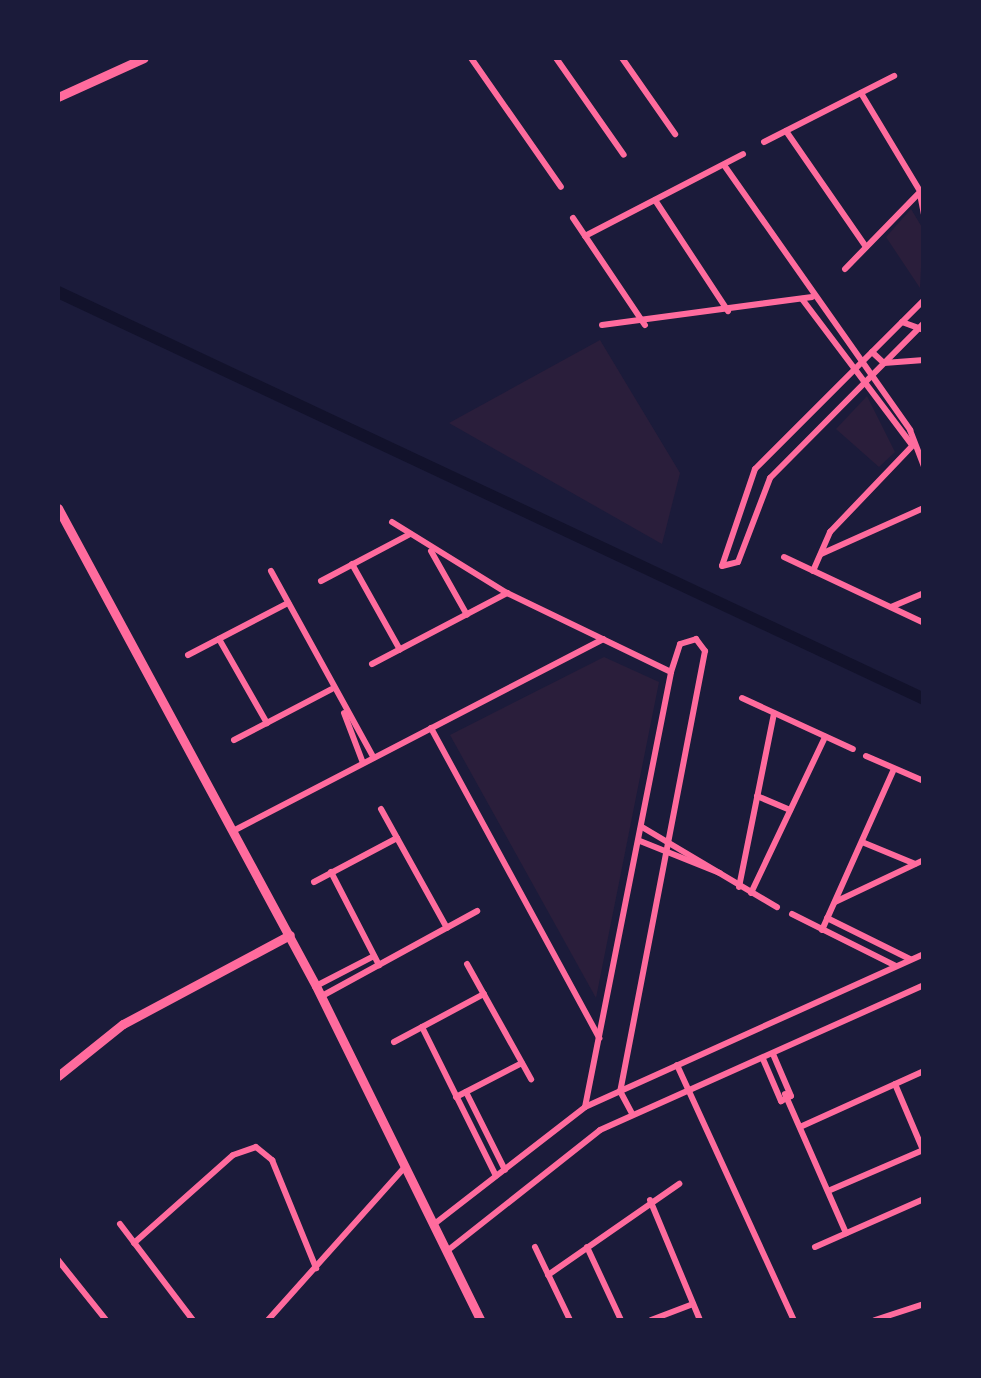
<!DOCTYPE html>
<style>
body{margin:0}
#map{position:relative;width:981px;height:1378px;overflow:hidden;background:#1b1b3a;font-family:Lora,serif}
div>[style]{position:absolute}
[style*='--x']{left:calc(var(--x)*1px);top:calc(var(--y)*1px);width:calc(var(--w)*1px);rotate:calc(var(--a)*1deg)}
.green>*{inset:0;background:#2a1e3b}
.canal>*{height:12px;margin:-6px;padding:0 6px;transform-origin:6px;border-radius:6px;background:#12122b}
.minor>*{height:6px;margin:-3px;padding:0 3px;transform-origin:3px;border-radius:3px;background:#ff6b9d}
.tertiary>*{height:9px;margin:-4.5px;padding:0 4.5px;transform-origin:4.5px;border-radius:4.5px;background:#ff6b9d}
span{translate:-50% -50%;white-space:nowrap;text-align:center;line-height:1.15;-webkit-text-stroke:8px #1b1b3a;paint-order:stroke}
.frame{position:absolute;inset:0;border:60px solid #1b1b3a;pointer-events:none}
</style>
<div id="map">
<div class="green">
<i style="clip-path:polygon(911px 209px,923px 229px,920px 288px,886px 237px)"></i>
<i style="clip-path:polygon(600px 340px,680px 473px,662px 544px,449px 423px)"></i>
<i style="clip-path:polygon(867px 396px,895px 452px,879px 467px,836px 429px)"></i>
<i style="clip-path:polygon(604px 657px,659px 682px,596px 998px,450px 735px)"></i>
</div>
<div class="canal">
<i style="--x:58;--y:292;--w:957;--a:25.17"></i>
</div>
<div class="minor">
<i style="--x:471;--y:58;--w:157;--a:55.1"></i>
<i style="--x:556;--y:58;--w:118;--a:55"></i>
<i style="--x:622;--y:58;--w:93;--a:55.1"></i>
<i style="--x:861;--y:93;--w:122;--a:59"></i>
<i style="--x:786;--y:131;--w:141;--a:55.4"></i>
<i style="--x:764;--y:142;--w:146;--a:-26.9"></i>
<i style="--x:724;--y:165;--w:324;--a:54.9"></i>
<i style="--x:910;--y:430;--w:39;--a:69"></i>
<i style="--x:920;--y:194;--w:21;--a:79"></i>
<i style="--x:655;--y:200;--w:133;--a:56.7"></i>
<i style="--x:573;--y:218;--w:129;--a:56.1"></i>
<i style="--x:585;--y:236;--w:178;--a:-27.4"></i>
<i style="--x:845;--y:269;--w:107;--a:-45.8"></i>
<i style="--x:802;--y:299;--w:183;--a:53"></i>
<i style="--x:924;--y:300;--w:239;--a:135"></i>
<i style="--x:755;--y:469;--w:102;--a:108.8"></i>
<i style="--x:722;--y:566;--w:16;--a:-14"></i>
<i style="--x:738;--y:562;--w:90;--a:-69.1"></i>
<i style="--x:770;--y:478;--w:218;--a:-45.2"></i>
<i style="--x:902;--y:322;--w:23;--a:20"></i>
<i style="--x:602;--y:325;--w:212;--a:-7.6"></i>
<i style="--x:872;--y:352;--w:16;--a:43"></i>
<i style="--x:884;--y:363;--w:40;--a:-4.3"></i>
<i style="--x:392;--y:522;--w:135;--a:31.7"></i>
<i style="--x:507;--y:593;--w:182;--a:25.7"></i>
<i style="--x:431;--y:551;--w:73;--a:60.6"></i>
<i style="--x:821;--y:554;--w:113;--a:-24.1"></i>
<i style="--x:784;--y:557;--w:155;--a:25.2"></i>
<i style="--x:352;--y:564;--w:98;--a:60.8"></i>
<i style="--x:271;--y:571;--w:213;--a:61.2"></i>
<i style="--x:813;--y:571;--w:43;--a:-66.4"></i>
<i style="--x:830;--y:532;--w:120;--a:-46.3"></i>
<i style="--x:321;--y:581;--w:101;--a:-27.8"></i>
<i style="--x:891;--y:607;--w:36;--a:-23"></i>
<i style="--x:219;--y:639;--w:97;--a:60.3"></i>
<i style="--x:188;--y:655;--w:113;--a:-27.5"></i>
<i style="--x:372;--y:664;--w:153;--a:-27.7"></i>
<i style="--x:742;--y:698;--w:122;--a:24.7"></i>
<i style="--x:344;--y:713;--w:53;--a:69.2"></i>
<i style="--x:431;--y:728;--w:353;--a:61.5"></i>
<i style="--x:234;--y:740;--w:110;--a:-27.5"></i>
<i style="--x:866;--y:756;--w:63;--a:23.3"></i>
<i style="--x:757;--y:796;--w:36;--a:23"></i>
<i style="--x:381;--y:809;--w:136;--a:61"></i>
<i style="--x:642;--y:827;--w:157;--a:30.7"></i>
<i style="--x:235;--y:830;--w:415;--a:-27.4"></i>
<i style="--x:640;--y:841;--w:86;--a:21.8"></i>
<i style="--x:862;--y:842;--w:57;--a:22.5"></i>
<i style="--x:331;--y:872;--w:105;--a:62.7"></i>
<i style="--x:314;--y:882;--w:94;--a:-27.9"></i>
<i style="--x:739;--y:887;--w:177;--a:-78.6"></i>
<i style="--x:751;--y:893;--w:173;--a:-64.6"></i>
<i style="--x:835;--y:902;--w:98;--a:-25.3"></i>
<i style="--x:792;--y:914;--w:116;--a:26.6"></i>
<i style="--x:827;--y:918;--w:93;--a:26.3"></i>
<i style="--x:822;--y:930;--w:176;--a:-65.9"></i>
<i style="--x:467;--y:964;--w:132;--a:60.9"></i>
<i style="--x:316;--y:986;--w:65;--a:-27.3"></i>
<i style="--x:322;--y:996;--w:177;--a:-28.7"></i>
<i style="--x:422;--y:1027;--w:166;--a:63.6"></i>
<i style="--x:394;--y:1042;--w:102;--a:-28.1"></i>
<i style="--x:763;--y:1059;--w:46;--a:66.8"></i>
<i style="--x:781;--y:1101;--w:11;--a:-27"></i>
<i style="--x:791;--y:1096;--w:46;--a:-113.2"></i>
<i style="--x:677;--y:1065;--w:281;--a:65.4"></i>
<i style="--x:895;--y:1084;--w:72;--a:67"></i>
<i style="--x:466;--y:1092;--w:87;--a:63.4"></i>
<i style="--x:785;--y:1094;--w:152;--a:66.3"></i>
<i style="--x:456;--y:1097;--w:74;--a:-27.3"></i>
<i style="--x:585;--y:1107;--w:443;--a:-78.8"></i>
<i style="--x:671;--y:672;--w:29;--a:-72"></i>
<i style="--x:680;--y:644;--w:17;--a:-17"></i>
<i style="--x:696;--y:639;--w:15;--a:53"></i>
<i style="--x:705;--y:651;--w:448;--a:100.9"></i>
<i style="--x:620;--y:1091;--w:26;--a:62"></i>
<i style="--x:800;--y:1127;--w:136;--a:-24.3"></i>
<i style="--x:828;--y:1191;--w:103;--a:-23.3"></i>
<i style="--x:650;--y:1200;--w:130;--a:67.4"></i>
<i style="--x:120;--y:1224;--w:121;--a:52.8"></i>
<i style="--x:433;--y:1225;--w:192;--a:-37.8"></i>
<i style="--x:585;--y:1107;--w:372;--a:-24.3"></i>
<i style="--x:134;--y:1243;--w:132;--a:-41.6"></i>
<i style="--x:233;--y:1155;--w:24;--a:-19"></i>
<i style="--x:256;--y:1147;--w:21;--a:39"></i>
<i style="--x:272;--y:1160;--w:117;--a:67.8"></i>
<i style="--x:535;--y:1247;--w:81;--a:64.4"></i>
<i style="--x:587;--y:1247;--w:81;--a:65"></i>
<i style="--x:815;--y:1247;--w:119;--a:-23.8"></i>
<i style="--x:447;--y:1251;--w:195;--a:-38.3"></i>
<i style="--x:600;--y:1130;--w:355;--a:-24.1"></i>
<i style="--x:58;--y:1260;--w:77;--a:51.3"></i>
<i style="--x:548;--y:1275;--w:160;--a:-34.8"></i>
<i style="--x:268;--y:1320;--w:205;--a:-48.2"></i>
<i style="--x:651;--y:1320;--w:45;--a:-20.9"></i>
<i style="--x:875;--y:1320;--w:52;--a:-18.1"></i>
</div>
<div class="tertiary">
<i style="--x:58;--y:97;--w:94;--a:-24.4"></i>
<i style="--x:58;--y:508;--w:543;--a:61.64"></i>
<i style="--x:316;--y:986;--w:372;--a:63.8"></i>
<i style="--x:58;--y:1076;--w:83;--a:-38.7"></i>
<i style="--x:123;--y:1024;--w:189;--a:-28.1"></i>
</div>
<div class="frame"></div>
</div>
